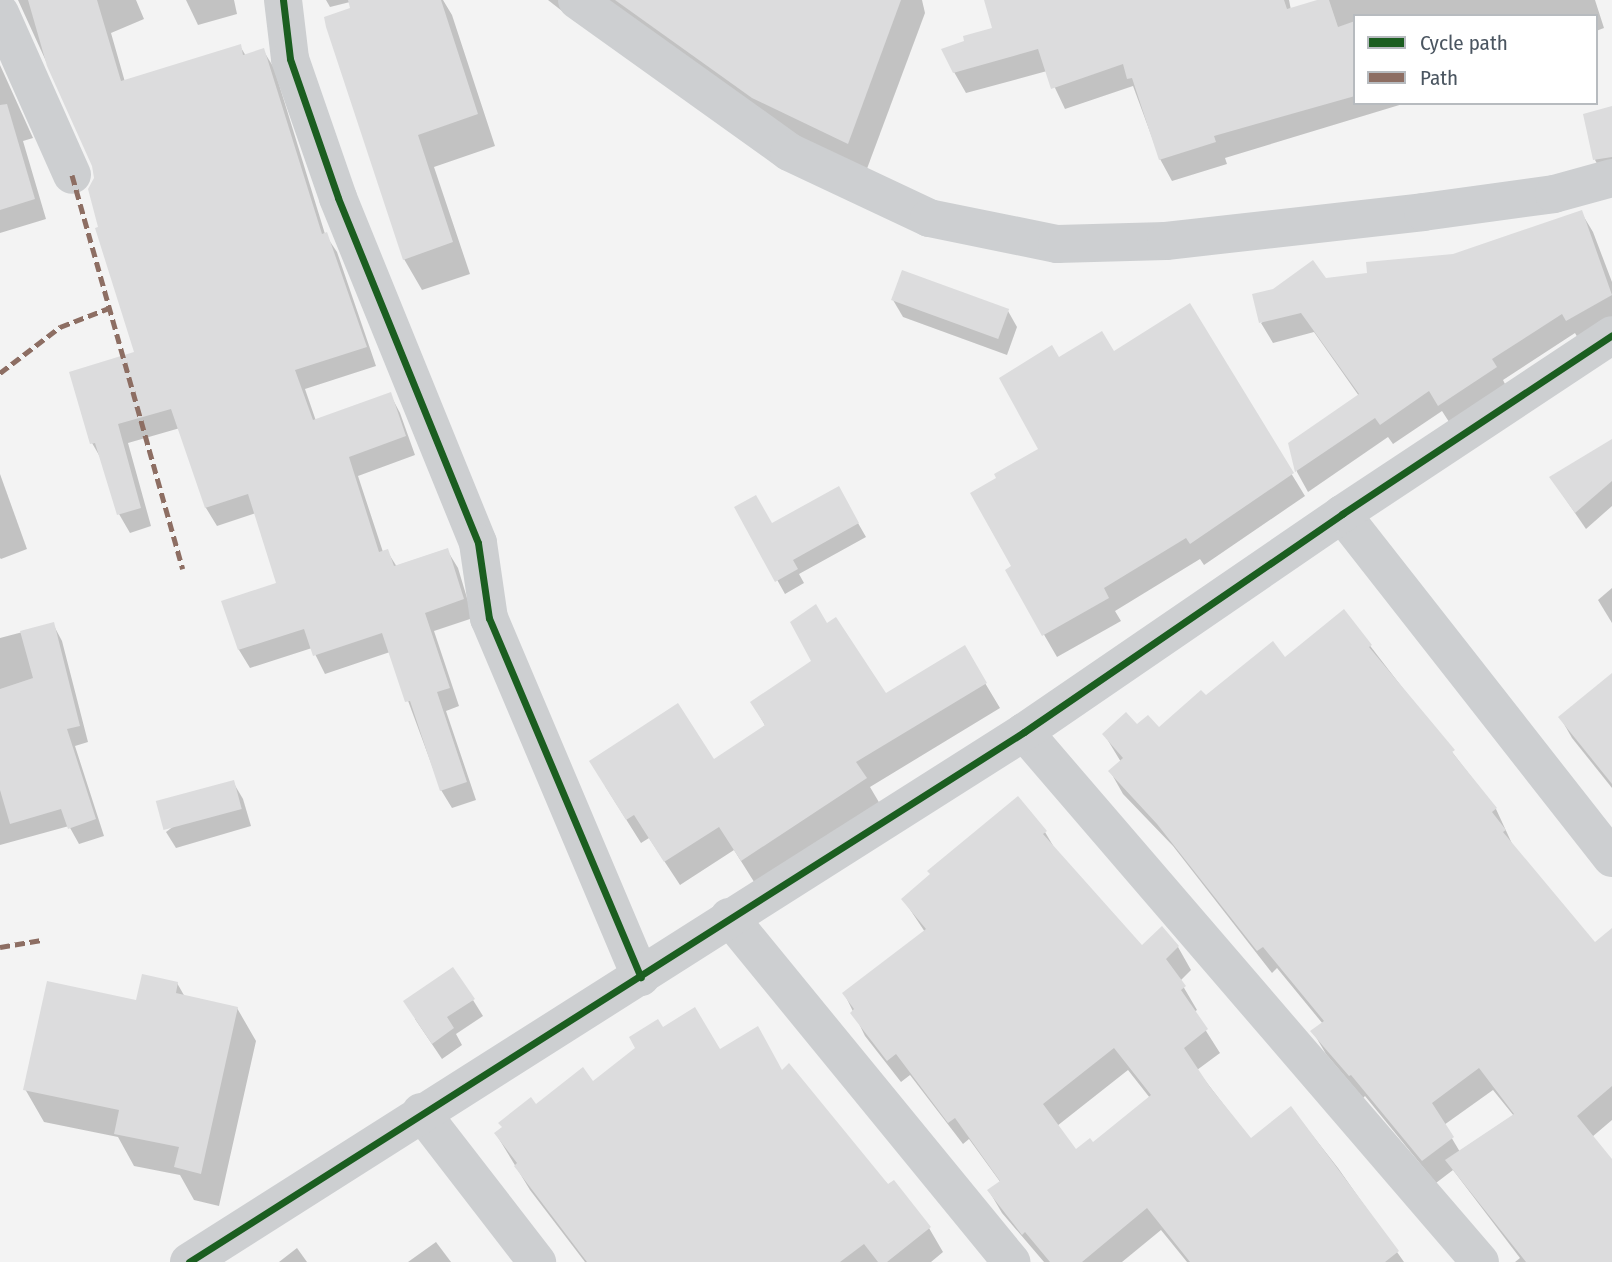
<!DOCTYPE html>
<style>
body{margin:0}
#map{position:relative;width:1612px;height:1262px;overflow:hidden;background:#f3f3f3;font-family:"Fira Sans Condensed",sans-serif}
div>[style]{position:absolute}
[style*='--x']{left:calc(var(--x)*1px);top:calc(var(--y)*1px);width:calc(var(--w)*1px);rotate:calc(var(--a)*1deg)}
.shadow>*{inset:0;background:#0003}
.building>*{inset:0;background:#dcdcdd;transform-origin:0 0}
.minor>*{height:38px;margin:-19px;padding:0 19px;transform-origin:19px;border-radius:19px;background:#cdcfd1}
.quiet>*{height:5px;margin-top:-2.5px;transform-origin:0;background:repeating-linear-gradient(90deg,#8d6e63 0 10px,transparent 0 15px)}
.cycleway>*{height:7px;margin:-3.5px;padding:0 3.5px;transform-origin:3.5px;border-radius:3.5px;background:#1b5e20}
span{translate:-50% -50%;white-space:nowrap;text-align:center;line-height:1.15;-webkit-text-stroke:6px #fff;paint-order:stroke}
.legend{position:absolute;left:1353px;top:14px;width:245px;height:91px;box-sizing:border-box;background:#fff;border:2px solid #b7bbbf;margin:0;padding:9px 12px;list-style:none;font-size:21px;color:#4a5560}
.legend li{display:flex;align-items:center;gap:14px;height:35px}
.legend b{width:35px;border:2px solid #b7bbbf}
</style>
<div id="map">
<div class="shadow">
<i style="clip-path:polygon(18px 0,136px 0,144px 19px,111px 33px,125px 82px,240px 46px,246px 56px,263px 50px,274px 68px,325px 234px,337px 252px,376px 366px,305px 389px,316px 421px,390px 394px,400px 413px,415px 455px,358px 476px,383px 552px,387px 551px,397px 567px,447px 550px,458px 568px,473px 618px,434px 631px,459px 706px,446px 711px,476px 800px,452px 808px,441px 790px,390px 652px,325px 674px,312px 648px,250px 668px,239px 650px,224px 602px,279px 584px,256px 513px,217px 526px,206px 508px,180px 428px,128px 443px,151px 526px,130px 533px,119px 514px,103px 462px,92px 443px,136px 353px,97px 229px,100px 228px,94px 166px)"></i>
<i style="clip-path:polygon(186px 0,234px 0,237px 14px,198px 25px)"></i>
<i style="clip-path:polygon(326px 0,443px 0,452px 15px,495px 146px,434px 167px,470px 274px,422px 290px,404px 259px,350px 2px,330px 7px)"></i>
<i style="clip-path:polygon(548px 0,922px 0,925px 13px,865px 174px,576px 22px)"></i>
<i style="clip-path:polygon(985px 0,1289px 0,1291px 10px,1323px 0,1595px 0,1604px 28px,1596px 31px,1596px 16px,1355px 16px,1355px 103px,1406px 103px,1225px 158px,1227px 164px,1172px 181px,1160px 159px,1133px 86px,1065px 109px,1047px 71px,966px 93px,954px 72px,995px 29px)"></i>
<i style="clip-path:polygon(0 65px,33px 138px,23px 141px,46px 219px,0 233px)"></i>
<i style="clip-path:polygon(1612px 108px,1612px 174px,1604px 176px,1595px 160px)"></i>
<i style="clip-path:polygon(1581px 212px,1593px 232px,1612px 282px,1612px 322px,1579px 340px,1575px 333px,1503px 380px,1507px 388px,1451px 425px,1442px 411px,1393px 444px,1388px 437px,1308px 492px,1297px 472px,1290px 444px,1359px 396px,1314px 332px,1273px 343px,1261px 323px,1325px 280px,1369px 275px,1453px 255px)"></i>
<i style="clip-path:polygon(893px 300px,1008px 311px,1017px 327px,1007px 355px,903px 317px)"></i>
<i style="clip-path:polygon(1189px 306px,1305px 496px,1204px 565px,1200px 559px,1115px 611px,1121px 621px,1057px 657px,1007px 571px,1014px 567px,1058px 359px,1113px 353px)"></i>
<i style="clip-path:polygon(1612px 441px,1612px 506px,1586px 529px,1551px 478px)"></i>
<i style="clip-path:polygon(0 474px,27px 549px,1px 559px,0 558px)"></i>
<i style="clip-path:polygon(838px 488px,866px 537px,799px 574px,804px 583px,785px 594px,737px 508px,772px 526px)"></i>
<i style="clip-path:polygon(1612px 588px,1612px 623px,1598px 600px)"></i>
<i style="clip-path:polygon(evenodd,1344px 612px,1496px 809px,1514px 848px,1594px 945px,1612px 935px,1612px 1120px,1592px 1137px,1612px 1162px,1612px 1262px,1515px 1262px,1520px 1258px,1453px 1170px,1436px 1183px,1365px 1096px,1363px 1098px,1326px 1054px,1313px 1032px,1323px 1024px,1277px 968px,1272px 973px,1173px 846px,1123px 794px,1110px 771px,1121px 762px,1104px 734px,1137px 727px,1159px 730px,1205px 698px,1285px 659px,1344px 612px,1493px 1090px,1514px 1116px,1460px 1152px,1444px 1125px,1493px 1090px)"></i>
<i style="clip-path:polygon(53px 624px,62px 641px,88px 742px,75px 746px,104px 836px,79px 844px,69px 826px,0 845px,0 638px)"></i>
<i style="clip-path:polygon(827px 625px,885px 696px,964px 648px,1000px 708px,870px 787px,880px 804px,756px 885px,734px 850px,680px 885px,649px 838px,641px 843px,605px 786px,713px 761px,766px 727px,752px 703px,813px 662px)"></i>
<i style="clip-path:polygon(1612px 675px,1612px 788px,1572px 738px,1560px 717px)"></i>
<i style="clip-path:polygon(233px 782px,243px 799px,251px 826px,176px 848px,166px 832px)"></i>
<i style="clip-path:polygon(evenodd,1045px 832px,1058px 854px,1141px 947px,1162px 928px,1178px 947px,1191px 970px,1180px 981px,1197px 1010px,1194px 1012px,1220px 1053px,1197px 1070px,1251px 1140px,1291px 1108px,1338px 1168px,1404px 1262px,1187px 1262px,1161px 1230px,1122px 1262px,1044px 1262px,1002px 1213px,989px 1191px,1001px 1183px,969px 1139px,963px 1144px,910px 1075px,901px 1082px,865px 1036px,844px 993px,925px 932px,903px 899px,1045px 832px,1128px 1070px,1150px 1098px,1093px 1145px,1075px 1152px,1057px 1126px,1128px 1070px)"></i>
<i style="clip-path:polygon(177px 983px,185px 997px,237px 1008px,256px 1041px,219px 1206px,194px 1200px,180px 1175px,134px 1166px,118px 1137px,44px 1122px,25px 1089px)"></i>
<i style="clip-path:polygon(473px 1000px,483px 1016px,456px 1034px,462px 1045px,442px 1059px,415px 1019px)"></i>
<i style="clip-path:polygon(662px 1029px,782px 1072px,929px 1228px,943px 1252px,931px 1262px,585px 1262px,530px 1190px,496px 1134px,536px 1106px,593px 1083px)"></i>
<i style="clip-path:polygon(436px 1242px,451px 1262px,408px 1262px)"></i>
<i style="clip-path:polygon(297px 1248px,307px 1262px,279px 1262px)"></i>
</div>
<div class="building">
<i style="clip-path:polygon(28px 0,97px 0,121px 81px,241px 44px,243px 55px,264px 48px,322px 234px,327px 232px,367px 347px,295px 370px,313px 420px,391px 392px,406px 436px,349px 457px,379px 552px,388px 549px,394px 566px,448px 548px,464px 599px,425px 613px,450px 688px,437px 692px,467px 782px,440px 791px,410px 701px,405px 702px,382px 633px,313px 656px,304px 629px,238px 650px,221px 601px,276px 583px,248px 494px,205px 508px,171px 409px,118px 424px,141px 508px,117px 515px,95px 443px,90px 444px,69px 372px,134px 352px,95px 228px,98px 227px,88px 189px,94px 178px,92px 166px,47px 66px)"></i>
<i style="clip-path:polygon(348px 0,441px 0,478px 114px,418px 135px,453px 242px,403px 260px,326px 27px,324px 17px,350px 8px)"></i>
<i style="clip-path:polygon(615px 0,901px 0,848px 144px,752px 98px)"></i>
<i style="clip-path:polygon(984px 0,1284px 0,1287px 9px,1317px 0,1329px 0,1338px 27px,1355px 21px,1355px 96px,1214px 136px,1216px 142px,1159px 160px,1132px 78px,1127px 79px,1123px 64px,1051px 89px,1038px 49px,953px 73px,941px 49px,964px 41px,963px 36px,992px 28px)"></i>
<i style="clip-path:polygon(7px 104px,35px 199px,0 210px,0 105px)"></i>
<i style="clip-path:polygon(1612px 106px,1612px 157px,1593px 160px,1583px 114px)"></i>
<i style="clip-path:polygon(1582px 210px,1612px 295px,1566px 321px,1562px 314px,1492px 359px,1497px 367px,1438px 406px,1429px 391px,1380px 425px,1375px 418px,1295px 472px,1288px 443px,1359px 394px,1301px 313px,1259px 323px,1252px 294px,1273px 289px,1313px 260px,1326px 278px,1367px 273px,1366px 262px,1453px 254px)"></i>
<i style="left:902px;top:270px;width:114px;height:32px;rotate:20deg"></i>
<i style="clip-path:polygon(1190px 303px,1294px 473px,1190px 544px,1186px 538px,1104px 588px,1109px 598px,1042px 636px,1005px 570px,1011px 566px,970px 493px,996px 478px,994px 474px,1038px 449px,999px 378px,1052px 345px,1059px 357px,1102px 331px,1114px 351px)"></i>
<i style="clip-path:polygon(1612px 439px,1612px 481px,1575px 513px,1549px 477px)"></i>
<i style="clip-path:polygon(839px 486px,859px 523px,793px 560px,798px 569px,775px 582px,734px 507px,756px 495px,772px 523px)"></i>
<i style="clip-path:polygon(816px 604px,827px 623px,836px 617px,886px 693px,965px 645px,987px 683px,856px 762px,867px 778px,741px 861px,719px 827px,664px 862px,634px 815px,626px 820px,589px 761px,678px 703px,714px 759px,765px 725px,750px 702px,811px 661px,790px 622px)"></i>
<i style="clip-path:polygon(1344px 609px,1372px 645px,1369px 647px,1455px 750px,1452px 752px,1497px 808px,1492px 812px,1506px 830px,1503px 832px,1595px 942px,1612px 928px,1612px 1086px,1577px 1116px,1612px 1159px,1612px 1262px,1526px 1262px,1445px 1160px,1514px 1114px,1479px 1068px,1432px 1103px,1454px 1137px,1422px 1161px,1351px 1075px,1349px 1076px,1310px 1031px,1324px 1021px,1263px 947px,1257px 951px,1157px 824px,1108px 771px,1123px 758px,1102px 734px,1126px 712px,1137px 724px,1148px 715px,1159px 727px,1201px 690px,1206px 695px,1273px 641px,1285px 657px)"></i>
<i style="clip-path:polygon(54px 622px,80px 726px,67px 729px,96px 819px,68px 829px,61px 809px,10px 824px,0 790px,0 689px,33px 678px,20px 631px)"></i>
<i style="clip-path:polygon(1612px 673px,1612px 784px,1558px 717px)"></i>
<i style="left:234px;top:780px;width:30px;height:81px;rotate:75deg"></i>
<i style="clip-path:polygon(evenodd,1018px 796px,1047px 831px,1043px 834px,1142px 945px,1162px 926px,1179px 946px,1166px 959px,1186px 986px,1181px 990px,1208px 1029px,1184px 1048px,1210px 1087px,1251px 1138px,1291px 1106px,1399px 1251px,1385px 1262px,1190px 1262px,1147px 1208px,1082px 1262px,1050px 1262px,1025px 1232px,1022px 1235px,987px 1190px,1000px 1181px,955px 1118px,948px 1123px,896px 1054px,887px 1061px,850px 1013px,854px 1009px,842px 993px,926px 929px,901px 899px,930px 874px,927px 871px,1018px 796px,1114px 1048px,1151px 1095px,1093px 1142px,1090px 1138px,1076px 1149px,1043px 1104px,1114px 1048px)"></i>
<i style="clip-path:polygon(453px 967px,475px 999px,447px 1017px,454px 1028px,432px 1044px,403px 1001px)"></i>
<i style="clip-path:polygon(142px 974px,178px 982px,176px 993px,238px 1007px,201px 1174px,174px 1167px,179px 1147px,114px 1134px,119px 1110px,23px 1090px,47px 981px,136px 1000px)"></i>
<i style="clip-path:polygon(695px 1007px,720px 1049px,758px 1026px,782px 1070px,789px 1063px,888px 1184px,894px 1180px,931px 1227px,887px 1262px,878px 1262px,864px 1244px,840px 1262px,587px 1262px,514px 1166px,517px 1163px,494px 1133px,502px 1127px,498px 1123px,531px 1097px,536px 1104px,583px 1067px,593px 1081px,635px 1048px,629px 1037px,658px 1019px,663px 1027px)"></i>
</div>
<div class="minor">
<i style="--x:283;--y:0;--w:59;--a:83.2"></i>
<i style="--x:290;--y:59;--w:147;--a:70.9"></i>
<i style="--x:338;--y:198;--w:372;--a:67.9"></i>
<i style="--x:478;--y:543;--w:76;--a:81.7"></i>
<i style="--x:489;--y:618;--w:390;--a:67.1"></i>
<i style="--x:577;--y:0;--w:261;--a:35.6"></i>
<i style="--x:789;--y:152;--w:155;--a:25.2"></i>
<i style="--x:929;--y:218;--w:131;--a:11.5"></i>
<i style="--x:1057;--y:244;--w:109;--a:-1.6"></i>
<i style="--x:1166;--y:241;--w:259;--a:-6.4"></i>
<i style="--x:1423;--y:212;--w:132;--a:-7.8"></i>
<i style="--x:1554;--y:194;--w:60;--a:-15.4"></i>
<i style="--x:0;--y:13;--w:177;--a:66"></i>
<i style="--x:1342;--y:514;--w:437;--a:51.9"></i>
<i style="--x:1024;--y:732;--w:699;--a:49.29"></i>
<i style="--x:729;--y:917;--w:446;--a:50.7"></i>
<i style="--x:421;--y:1112;--w:190;--a:52.3"></i>
<i style="--x:189;--y:1262;--w:989;--a:-32.4"></i>
<i style="--x:1024;--y:732;--w:386;--a:-34.4"></i>
<i style="--x:1342;--y:514;--w:324;--a:-33.5"></i>
</div>
<div class="quiet">
<i style="--x:72;--y:175;--w:409;--a:74.3"></i>
<i style="--x:0;--y:373;--w:76;--a:-37.5"></i>
<i style="--x:60;--y:327;--w:53;--a:-21.2"></i>
<i style="--x:0;--y:947;--w:42;--a:-9.7"></i>
</div>
<div class="cycleway">
<i style="--x:283;--y:0;--w:59;--a:83.2"></i>
<i style="--x:290;--y:59;--w:147;--a:70.9"></i>
<i style="--x:338;--y:198;--w:372;--a:67.9"></i>
<i style="--x:478;--y:543;--w:76;--a:81.7"></i>
<i style="--x:489;--y:618;--w:390;--a:67.1"></i>
<i style="--x:189;--y:1262;--w:989;--a:-32.4"></i>
<i style="--x:1024;--y:732;--w:386;--a:-34.4"></i>
<i style="--x:1342;--y:514;--w:324;--a:-33.5"></i>
</div>
<ul class="legend">
<li><b style="height:9px;background:#1b5e20"></b>Cycle path</li>
<li><b style="height:9px;background:#8d6e63"></b>Path</li>
</ul>
</div>
